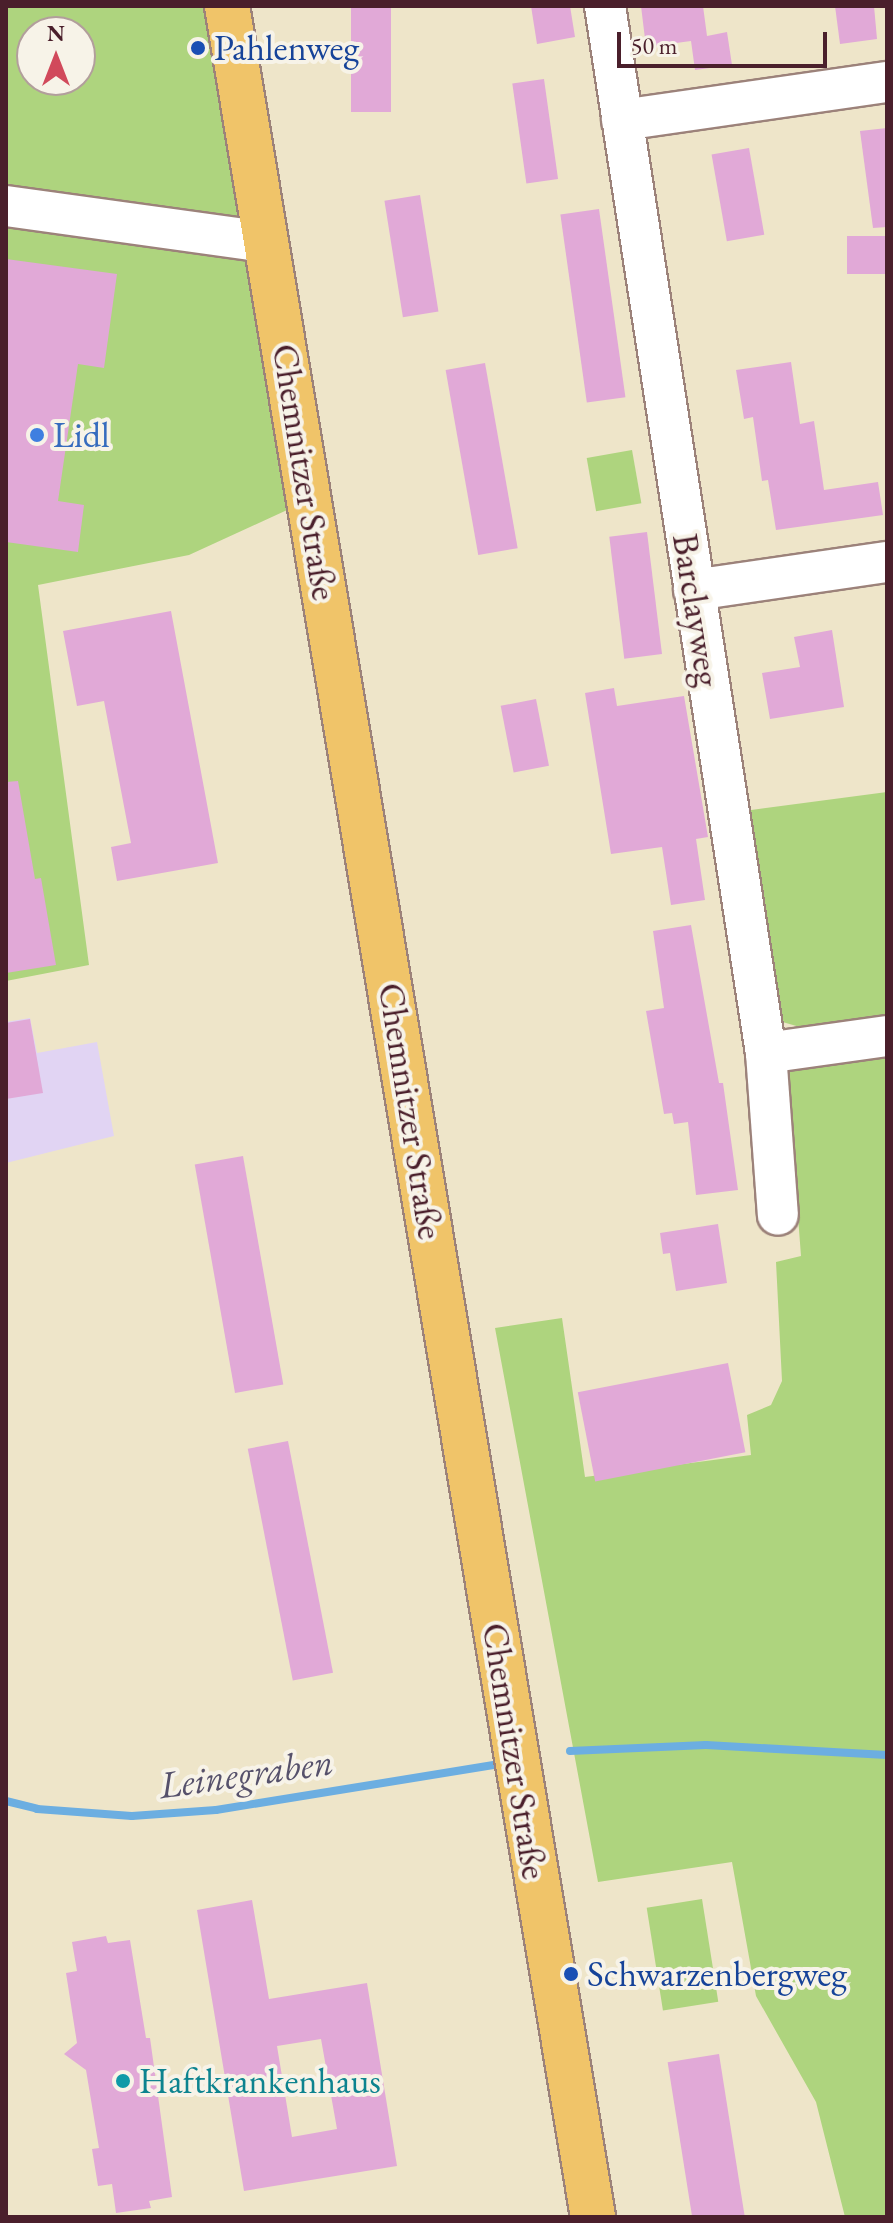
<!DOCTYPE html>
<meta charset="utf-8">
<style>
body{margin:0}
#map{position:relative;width:893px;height:2223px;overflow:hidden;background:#eee5c9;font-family:"EB Garamond",serif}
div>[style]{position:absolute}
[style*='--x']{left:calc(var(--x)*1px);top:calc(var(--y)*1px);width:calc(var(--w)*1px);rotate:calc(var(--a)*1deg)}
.built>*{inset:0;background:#e1d4f3}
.green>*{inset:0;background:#aed47e;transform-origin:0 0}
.stream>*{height:8px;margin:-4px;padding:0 4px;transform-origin:4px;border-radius:4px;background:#6caee1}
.building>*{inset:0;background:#e1a9d7;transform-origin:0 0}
.roads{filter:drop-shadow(2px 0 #9c827a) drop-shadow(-2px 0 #9c827a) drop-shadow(0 2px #9c827a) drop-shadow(0 -2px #9c827a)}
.minor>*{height:40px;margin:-20px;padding:0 20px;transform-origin:20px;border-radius:20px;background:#fff}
.major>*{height:44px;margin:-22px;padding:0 22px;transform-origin:22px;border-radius:22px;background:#f0c469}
.dots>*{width:22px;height:22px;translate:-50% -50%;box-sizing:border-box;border:4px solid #f7f3e8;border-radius:50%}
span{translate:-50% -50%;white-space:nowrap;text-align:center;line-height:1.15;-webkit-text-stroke:8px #f7f3e8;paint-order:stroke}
.transit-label{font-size:36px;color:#164399}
.left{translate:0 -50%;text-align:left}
.shop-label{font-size:36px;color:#366cbe}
.street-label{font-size:36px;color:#4a1f2b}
.culture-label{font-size:36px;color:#0d838f}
.water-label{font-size:38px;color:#56516b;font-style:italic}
.frame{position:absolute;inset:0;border:8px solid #4a1f2b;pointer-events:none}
.north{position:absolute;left:16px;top:16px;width:80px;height:80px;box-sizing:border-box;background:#f7f3e8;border:2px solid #b29e9c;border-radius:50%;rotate:0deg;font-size:22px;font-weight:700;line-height:32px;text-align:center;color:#4a1f2b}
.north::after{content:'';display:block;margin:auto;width:28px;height:36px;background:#d1495b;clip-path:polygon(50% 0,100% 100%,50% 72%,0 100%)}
.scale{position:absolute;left:617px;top:32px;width:210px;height:36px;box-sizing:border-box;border:4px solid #4a1f2b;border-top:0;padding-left:10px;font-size:24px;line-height:28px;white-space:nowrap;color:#4a1f2b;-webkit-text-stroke:6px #f7f3e8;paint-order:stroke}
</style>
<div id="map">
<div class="built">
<i style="clip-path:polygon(30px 1018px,37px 1053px,97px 1042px,114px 1136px,6px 1163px,6px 1022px)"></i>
</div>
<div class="green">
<i style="clip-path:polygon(evenodd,6px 6px,209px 6px,298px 505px,189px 555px,38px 585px,89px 965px,6px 981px,6px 6px,32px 32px,80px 32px,80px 80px,32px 80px,32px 32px)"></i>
<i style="left:632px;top:450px;width:54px;height:46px;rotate:80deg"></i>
<i style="clip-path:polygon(887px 792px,887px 1019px,807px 1029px,779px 1021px,744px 811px)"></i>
<i style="clip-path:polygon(887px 1052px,887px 2217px,845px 2217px,816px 2102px,756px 1996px,732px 1862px,598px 1882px,495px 1328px,562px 1318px,585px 1477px,751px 1455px,747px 1415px,771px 1405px,782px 1381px,776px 1262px,801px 1256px,787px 1073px,804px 1063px)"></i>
<i style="left:702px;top:1899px;width:104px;height:56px;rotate:81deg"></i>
</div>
<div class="stream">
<i style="--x:570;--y:1751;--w:136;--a:-2.5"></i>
<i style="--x:706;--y:1745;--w:181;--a:3.2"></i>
<i style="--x:6;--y:1801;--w:32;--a:14"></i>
<i style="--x:37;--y:1809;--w:95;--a:4.2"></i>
<i style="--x:132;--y:1816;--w:84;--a:-4.1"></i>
<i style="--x:216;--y:1810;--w:281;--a:-9.2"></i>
</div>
<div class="building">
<i style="left:351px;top:6px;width:40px;height:106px"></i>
<i style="clip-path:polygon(531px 6px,570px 6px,575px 37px,537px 44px)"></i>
<i style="clip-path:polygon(641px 6px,703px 6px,707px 36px,727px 32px,732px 65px,695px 70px,691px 41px,646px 47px)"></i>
<i style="clip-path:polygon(835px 6px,874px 6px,877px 39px,840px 44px)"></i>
<i style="left:544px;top:79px;width:101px;height:32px;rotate:82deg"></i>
<i style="clip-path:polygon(887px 128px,887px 227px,873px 228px,860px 131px)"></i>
<i style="left:749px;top:148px;width:88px;height:38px;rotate:80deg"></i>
<i style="left:420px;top:195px;width:118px;height:36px;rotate:81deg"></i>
<i style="left:599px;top:209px;width:190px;height:39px;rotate:82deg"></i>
<i style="left:887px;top:236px;width:38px;height:40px;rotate:90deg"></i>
<i style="clip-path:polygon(6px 259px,117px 274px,104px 368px,78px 364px,58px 501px,84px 505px,78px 552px,6px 542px)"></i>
<i style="clip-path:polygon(791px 362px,800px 424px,814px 421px,824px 490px,878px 482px,883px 515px,776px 530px,768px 480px,762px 481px,753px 417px,744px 419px,736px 370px)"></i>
<i style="left:485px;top:363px;width:188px;height:40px;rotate:80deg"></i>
<i style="left:647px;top:532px;width:123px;height:38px;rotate:83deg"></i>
<i style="clip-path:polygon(171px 611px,218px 863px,117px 881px,111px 847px,131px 843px,104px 701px,77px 706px,63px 631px)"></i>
<i style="clip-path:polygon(832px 630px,844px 707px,770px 719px,762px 673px,800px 667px,794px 637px)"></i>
<i style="clip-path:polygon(614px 688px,617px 706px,684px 696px,708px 837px,696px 839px,705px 900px,671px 905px,662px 847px,611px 854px,585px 693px)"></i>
<i style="left:536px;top:699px;width:68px;height:36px;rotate:79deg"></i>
<i style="clip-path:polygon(18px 781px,35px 879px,41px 878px,56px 965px,6px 973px,6px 782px)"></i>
<i style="clip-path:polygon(691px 925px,719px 1083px,723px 1083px,738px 1190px,696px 1195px,688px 1122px,674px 1124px,672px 1113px,664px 1114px,646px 1011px,664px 1008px,653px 931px)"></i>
<i style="clip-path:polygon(30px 1019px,43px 1093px,6px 1099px,6px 1023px)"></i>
<i style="left:243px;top:1156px;width:232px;height:49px;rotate:80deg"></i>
<i style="clip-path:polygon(718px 1224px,727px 1283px,676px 1291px,670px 1253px,663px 1254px,660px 1233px)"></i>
<i style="left:728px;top:1363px;width:91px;height:153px;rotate:79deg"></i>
<i style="left:288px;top:1441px;width:236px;height:41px;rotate:79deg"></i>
<i style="clip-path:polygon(evenodd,252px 1900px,269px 1999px,367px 1983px,397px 2166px,244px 2191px,197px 1910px,252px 1900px,321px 2039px,337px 2129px,292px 2137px,277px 2046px,321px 2039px)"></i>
<i style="clip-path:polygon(106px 1936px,108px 1943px,130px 1940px,146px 2038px,150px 2038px,172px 2197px,149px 2201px,151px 2208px,116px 2213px,112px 2184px,98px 2186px,92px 2149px,99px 2148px,86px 2070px,64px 2054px,77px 2043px,66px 1973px,77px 1971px,72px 1942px)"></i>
<i style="left:719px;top:2054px;width:165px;height:52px;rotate:81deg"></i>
</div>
<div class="roads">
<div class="minor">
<i style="--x:605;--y:6;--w:1059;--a:81.26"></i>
<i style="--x:766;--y:1053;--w:162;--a:85.8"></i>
<i style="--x:622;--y:120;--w:268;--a:-8.2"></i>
<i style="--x:6;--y:206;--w:263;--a:7.9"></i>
<i style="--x:694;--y:590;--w:195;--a:-8.3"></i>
<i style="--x:766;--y:1053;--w:122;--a:-8"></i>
</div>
<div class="major">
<i style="--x:227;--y:6;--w:2241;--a:80.6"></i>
</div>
</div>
<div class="dots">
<i style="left:198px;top:48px;background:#1a4fb4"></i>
<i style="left:37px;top:435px;background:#3f7fe0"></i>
<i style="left:571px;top:1974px;background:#1a4fb4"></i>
<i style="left:123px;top:2081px;background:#0f9aa8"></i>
</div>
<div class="transit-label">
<span class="left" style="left:214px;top:48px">Pahlenweg</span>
<span class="left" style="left:587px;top:1974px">Schwarzenbergweg</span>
</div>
<div class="shop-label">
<span class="left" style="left:53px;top:435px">Lidl</span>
</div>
<div class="street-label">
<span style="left:305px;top:472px;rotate:81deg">Chemnitzer Straße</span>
<span style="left:697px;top:610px;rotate:81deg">Barclayweg</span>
<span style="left:411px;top:1111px;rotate:81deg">Chemnitzer Straße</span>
<span style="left:515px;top:1751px;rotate:81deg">Chemnitzer Straße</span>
</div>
<div class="culture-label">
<span class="left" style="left:139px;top:2081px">Haftkrankenhaus</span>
</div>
<div class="water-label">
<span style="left:246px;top:1773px;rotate:-8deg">Leinegraben</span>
</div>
<div class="frame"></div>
<div class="north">N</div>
<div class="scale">50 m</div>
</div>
